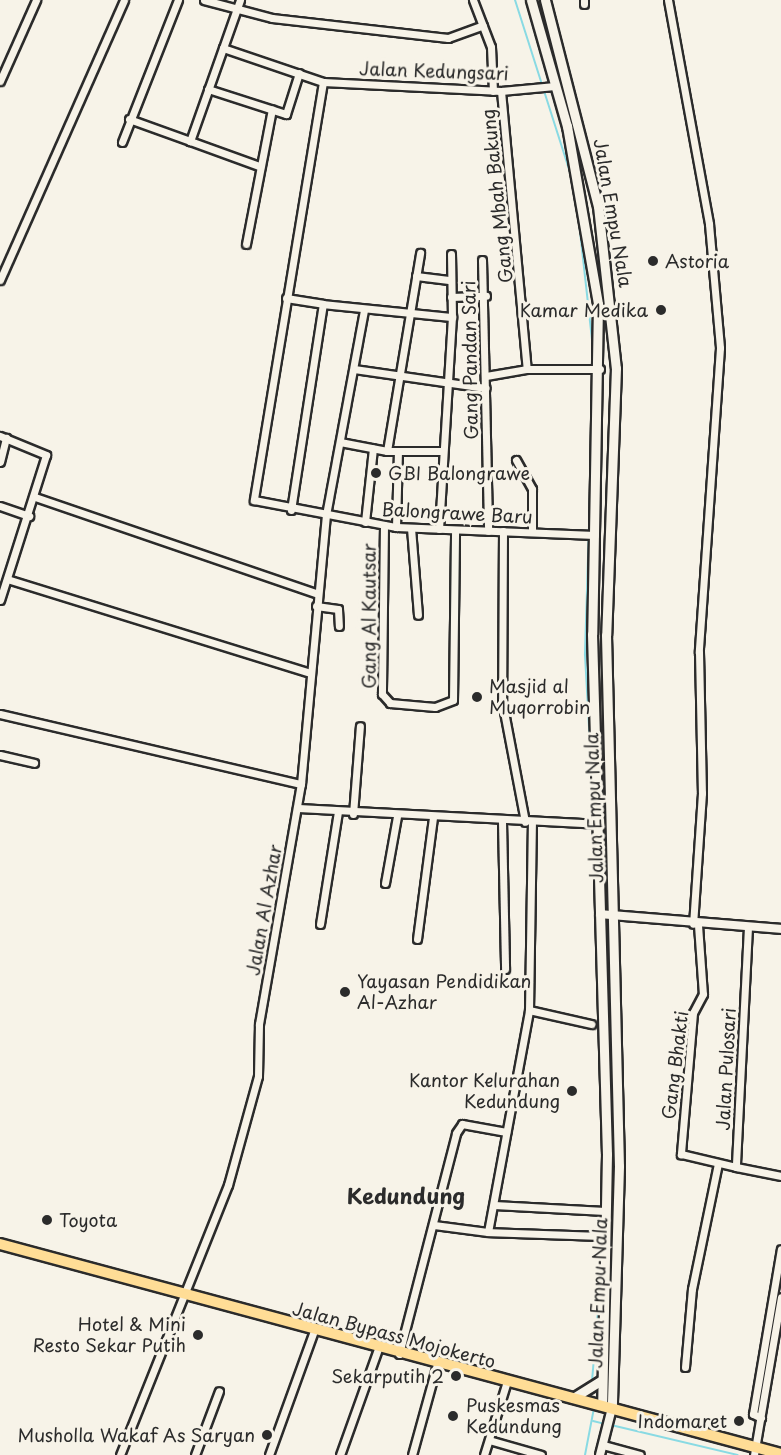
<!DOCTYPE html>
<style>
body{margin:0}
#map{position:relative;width:781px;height:1455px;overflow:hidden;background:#f7f3e8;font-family:"Playpen Sans",sans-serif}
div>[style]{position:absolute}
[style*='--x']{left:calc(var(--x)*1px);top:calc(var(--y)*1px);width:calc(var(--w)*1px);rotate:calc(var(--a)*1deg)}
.stream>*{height:2px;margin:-1px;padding:0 1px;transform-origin:1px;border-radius:1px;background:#89dae3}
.roads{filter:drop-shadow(2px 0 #2b2b2b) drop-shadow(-2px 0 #2b2b2b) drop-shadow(0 2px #2b2b2b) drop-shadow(0 -2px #2b2b2b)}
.minor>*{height:7px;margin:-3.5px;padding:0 3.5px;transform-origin:3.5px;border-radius:3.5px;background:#f7f3e8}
.tertiary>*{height:8px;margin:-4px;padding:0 4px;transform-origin:4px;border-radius:4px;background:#f7f3e8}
.secondary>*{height:9px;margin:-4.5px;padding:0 4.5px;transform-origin:4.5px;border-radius:4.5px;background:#f7f3e8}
.trunk>*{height:10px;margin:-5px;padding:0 5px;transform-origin:5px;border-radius:5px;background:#ffdd96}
.dots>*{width:16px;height:16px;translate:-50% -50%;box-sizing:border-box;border:3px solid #f7f3e8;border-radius:50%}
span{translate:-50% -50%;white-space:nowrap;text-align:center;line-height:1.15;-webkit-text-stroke:6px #f7f3e8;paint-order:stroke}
.street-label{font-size:18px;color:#2b2b2b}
.poi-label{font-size:18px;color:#2b2b2b}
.left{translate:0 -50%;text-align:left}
.right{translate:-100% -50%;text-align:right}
.quarter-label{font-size:21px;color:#2b2b2b;font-weight:700}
</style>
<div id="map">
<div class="stream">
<i style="--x:515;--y:0;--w:184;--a:72.3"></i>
<i style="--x:578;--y:213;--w:136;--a:83.7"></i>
<i style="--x:590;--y:494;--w:161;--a:91.8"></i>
<i style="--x:585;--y:655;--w:109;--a:86.8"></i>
<i style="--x:592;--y:1381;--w:93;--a:-85.1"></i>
<i style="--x:593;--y:1421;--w:12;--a:14"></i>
<i style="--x:611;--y:1425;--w:130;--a:13.3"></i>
<i style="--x:585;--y:1455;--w:48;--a:-79.2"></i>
</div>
<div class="roads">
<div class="minor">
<i style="--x:204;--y:0;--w:70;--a:14.8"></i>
<i style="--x:272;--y:18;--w:177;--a:6.5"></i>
<i style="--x:448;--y:38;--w:37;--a:-20"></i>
<i style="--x:240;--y:0;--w:51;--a:109.5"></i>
<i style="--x:223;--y:48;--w:106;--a:18.8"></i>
<i style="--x:323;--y:82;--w:178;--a:2.9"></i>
<i style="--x:501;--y:91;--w:54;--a:-5.3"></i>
<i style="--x:473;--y:0;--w:50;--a:69"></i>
<i style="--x:491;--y:47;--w:44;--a:87.4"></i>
<i style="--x:668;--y:0;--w:228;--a:79.6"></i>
<i style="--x:709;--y:224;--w:124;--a:84.9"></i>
<i style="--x:720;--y:348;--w:305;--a:94"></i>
<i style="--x:699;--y:652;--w:141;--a:88.8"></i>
<i style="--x:702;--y:793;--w:131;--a:93.9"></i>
<i style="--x:584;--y:4;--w:4;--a:-90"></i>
<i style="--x:223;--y:48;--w:99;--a:109.5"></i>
<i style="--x:190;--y:141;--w:73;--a:19.9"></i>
<i style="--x:0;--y:81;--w:89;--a:-66"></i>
<i style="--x:323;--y:82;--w:424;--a:99.4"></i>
<i style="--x:254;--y:500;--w:145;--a:10.8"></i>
<i style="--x:396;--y:527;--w:199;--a:2.3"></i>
<i style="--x:208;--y:89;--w:82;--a:17.8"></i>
<i style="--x:286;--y:114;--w:43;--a:-72.4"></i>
<i style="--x:501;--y:91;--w:279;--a:84.7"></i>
<i style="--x:129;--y:119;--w:65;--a:19.8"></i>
<i style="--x:122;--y:142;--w:153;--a:-68.5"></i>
<i style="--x:246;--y:244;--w:137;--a:-79.1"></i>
<i style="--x:482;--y:260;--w:271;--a:88.7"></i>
<i style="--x:416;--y:276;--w:35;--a:7"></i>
<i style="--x:0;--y:280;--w:306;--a:-66.1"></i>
<i style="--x:451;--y:297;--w:35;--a:-2"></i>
<i style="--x:286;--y:298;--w:37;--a:9"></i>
<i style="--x:354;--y:369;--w:133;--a:8.2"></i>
<i style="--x:486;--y:376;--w:42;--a:-9.7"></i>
<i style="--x:527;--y:369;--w:73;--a:0"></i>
<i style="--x:0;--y:436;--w:50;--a:22.4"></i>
<i style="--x:46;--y:455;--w:152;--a:107.6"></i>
<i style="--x:340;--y:442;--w:48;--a:10.8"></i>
<i style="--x:387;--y:451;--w:53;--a:0"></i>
<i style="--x:387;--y:451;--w:201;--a:-80.5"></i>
<i style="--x:516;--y:460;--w:33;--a:61"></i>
<i style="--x:532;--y:489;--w:43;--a:90"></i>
<i style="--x:0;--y:462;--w:25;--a:-76"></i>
<i style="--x:35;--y:497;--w:299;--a:18.9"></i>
<i style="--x:0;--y:506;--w:31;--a:19"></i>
<i style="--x:291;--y:510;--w:208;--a:-81.2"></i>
<i style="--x:323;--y:304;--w:130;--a:5.8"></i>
<i style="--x:365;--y:522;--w:74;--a:-83.8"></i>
<i style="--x:384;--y:525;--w:169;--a:90.7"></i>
<i style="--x:382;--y:694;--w:12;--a:48"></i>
<i style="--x:390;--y:703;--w:45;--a:5.1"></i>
<i style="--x:435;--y:707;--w:19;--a:-21"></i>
<i style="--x:453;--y:700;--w:170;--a:-89.3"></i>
<i style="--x:396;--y:527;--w:76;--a:-88.5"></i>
<i style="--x:411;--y:528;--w:87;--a:85.4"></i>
<i style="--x:439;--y:529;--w:212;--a:-86.5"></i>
<i style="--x:452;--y:317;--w:63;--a:-90.9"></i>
<i style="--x:503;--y:531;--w:170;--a:90.3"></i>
<i style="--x:502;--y:701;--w:123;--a:79.2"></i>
<i style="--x:7;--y:579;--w:318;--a:17.2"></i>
<i style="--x:316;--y:606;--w:22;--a:8"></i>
<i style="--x:338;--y:609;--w:17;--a:87"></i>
<i style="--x:0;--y:714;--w:309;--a:13.1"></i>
<i style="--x:0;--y:755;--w:35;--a:13"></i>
<i style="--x:297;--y:808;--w:301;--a:3"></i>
<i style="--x:353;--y:814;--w:88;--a:-85.5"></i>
<i style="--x:502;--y:821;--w:148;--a:88.8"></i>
<i style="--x:385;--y:883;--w:68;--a:-79.8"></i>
<i style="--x:320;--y:924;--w:113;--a:-80.9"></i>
<i style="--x:698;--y:925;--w:69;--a:85.9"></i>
<i style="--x:703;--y:994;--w:21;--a:118"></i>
<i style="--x:693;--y:1013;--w:142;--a:94.9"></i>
<i style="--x:681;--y:1154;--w:57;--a:13.3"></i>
<i style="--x:748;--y:927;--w:240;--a:92.9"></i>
<i style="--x:736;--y:1167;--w:46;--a:11.3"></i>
<i style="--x:417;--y:939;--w:123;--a:-82.5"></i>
<i style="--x:529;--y:1010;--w:64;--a:12.7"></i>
<i style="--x:494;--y:1205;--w:111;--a:3.1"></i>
<i style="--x:434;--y:1225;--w:54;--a:7.4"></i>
<i style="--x:488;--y:1232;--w:226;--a:-79.5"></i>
<i style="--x:529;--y:1010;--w:187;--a:-89.1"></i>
<i style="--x:488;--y:1232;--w:117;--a:2"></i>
<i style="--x:399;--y:1354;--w:228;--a:-75.5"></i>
<i style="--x:456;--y:1133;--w:11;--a:-56"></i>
<i style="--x:462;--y:1124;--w:45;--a:10.3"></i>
<i style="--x:685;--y:1367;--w:78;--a:-84.9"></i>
<i style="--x:692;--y:1289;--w:128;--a:-78.3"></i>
<i style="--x:761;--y:1418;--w:9;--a:-153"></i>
<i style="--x:753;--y:1414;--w:167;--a:-80.4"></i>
<i style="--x:489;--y:1440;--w:54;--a:16.1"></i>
<i style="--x:603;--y:1445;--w:38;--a:15"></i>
<i style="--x:120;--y:1455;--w:291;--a:-68.2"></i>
<i style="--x:228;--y:1185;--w:113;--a:-74.6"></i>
<i style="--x:258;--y:1076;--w:52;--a:-88.9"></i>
<i style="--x:259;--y:1024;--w:244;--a:-80.1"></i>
<i style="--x:301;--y:784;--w:270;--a:-84.7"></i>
<i style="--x:326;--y:515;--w:208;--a:-79.5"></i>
<i style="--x:195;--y:1455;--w:68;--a:-69.4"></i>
<i style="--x:269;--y:1455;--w:132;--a:-70.1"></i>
<i style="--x:340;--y:1455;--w:113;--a:-70.3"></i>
<i style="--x:412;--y:1455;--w:94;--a:-74.6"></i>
<i style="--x:484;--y:1455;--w:77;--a:-72.7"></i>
<i style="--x:754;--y:1455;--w:160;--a:-80.3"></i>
</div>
<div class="tertiary">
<i style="--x:600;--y:914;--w:182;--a:4.7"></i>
<i style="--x:600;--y:1455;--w:49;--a:-75.7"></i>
</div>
<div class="secondary">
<i style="--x:531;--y:0;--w:131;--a:74.1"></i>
<i style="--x:567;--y:126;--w:181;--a:80.1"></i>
<i style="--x:598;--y:304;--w:330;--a:91"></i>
<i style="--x:592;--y:634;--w:520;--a:88.35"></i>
<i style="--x:607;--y:1154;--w:251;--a:91.1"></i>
<i style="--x:545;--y:0;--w:213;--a:75.6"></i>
<i style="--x:598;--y:206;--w:163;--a:83.7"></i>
<i style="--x:616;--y:368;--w:267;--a:92.1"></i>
<i style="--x:606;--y:635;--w:531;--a:88.6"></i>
<i style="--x:619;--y:1166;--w:242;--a:91.7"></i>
<i style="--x:573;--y:1398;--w:34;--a:-32"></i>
</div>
<div class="trunk">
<i style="--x:0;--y:1244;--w:809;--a:15.05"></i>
</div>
</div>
<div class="dots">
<i style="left:653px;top:261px;background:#2b2b2b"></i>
<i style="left:661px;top:310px;background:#2b2b2b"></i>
<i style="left:376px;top:473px;background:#2b2b2b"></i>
<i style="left:477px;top:697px;background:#2b2b2b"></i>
<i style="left:345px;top:992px;background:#2b2b2b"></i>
<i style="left:572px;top:1091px;background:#2b2b2b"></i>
<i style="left:47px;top:1220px;background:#2b2b2b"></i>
<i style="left:198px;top:1335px;background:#2b2b2b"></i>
<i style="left:456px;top:1376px;background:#2b2b2b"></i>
<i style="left:453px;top:1416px;background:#2b2b2b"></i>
<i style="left:739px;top:1421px;background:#2b2b2b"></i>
<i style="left:267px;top:1435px;background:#2b2b2b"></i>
</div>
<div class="street-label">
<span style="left:434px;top:71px;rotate:2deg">Jalan Kedungsari</span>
<span style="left:497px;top:196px;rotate:-96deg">Gang Mbah Bakung</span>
<span style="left:613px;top:213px;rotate:80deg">Jalan Empu Nala</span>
<span style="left:470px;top:360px;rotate:-91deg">Gang Pandan Sari</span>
<span style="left:457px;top:513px;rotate:3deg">Balongrawe Baru</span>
<span style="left:369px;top:616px;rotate:-90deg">Gang Al Kautsar</span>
<span style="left:594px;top:808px;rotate:-92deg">Jalan Empu Nala</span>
<span style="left:264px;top:910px;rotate:-80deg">Jalan Al Azhar</span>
<span style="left:675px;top:1065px;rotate:-83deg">Gang Bhakti</span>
<span style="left:726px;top:1069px;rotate:-87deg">Jalan Pulosari</span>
<span style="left:598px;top:1293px;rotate:-88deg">Jalan Empu Nala</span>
<span style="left:394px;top:1335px;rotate:15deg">Jalan Bypass Mojokerto</span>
</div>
<div class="poi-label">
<span class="left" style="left:665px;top:261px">Astoria</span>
<span class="right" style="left:648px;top:310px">Kamar Medika</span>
<span class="left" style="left:388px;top:473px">GBI Balongrawe</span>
<span class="left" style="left:489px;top:697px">Masjid al<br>Muqorrobin</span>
<span class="left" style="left:357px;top:992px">Yayasan Pendidikan<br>Al-Azhar</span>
<span class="right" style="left:560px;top:1091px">Kantor Kelurahan<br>Kedundung</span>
<span class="left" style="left:59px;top:1220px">Toyota</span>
<span class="right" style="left:186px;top:1335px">Hotel &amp; Mini<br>Resto Sekar Putih</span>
<span class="right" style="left:444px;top:1376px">Sekarputih 2</span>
<span class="left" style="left:466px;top:1416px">Puskesmas<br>Kedundung</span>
<span class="right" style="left:727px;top:1421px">Indomaret</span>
<span class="right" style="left:255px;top:1435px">Musholla Wakaf As Saryan</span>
</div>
<div class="quarter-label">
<span style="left:406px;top:1195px">Kedundung</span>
</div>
</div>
